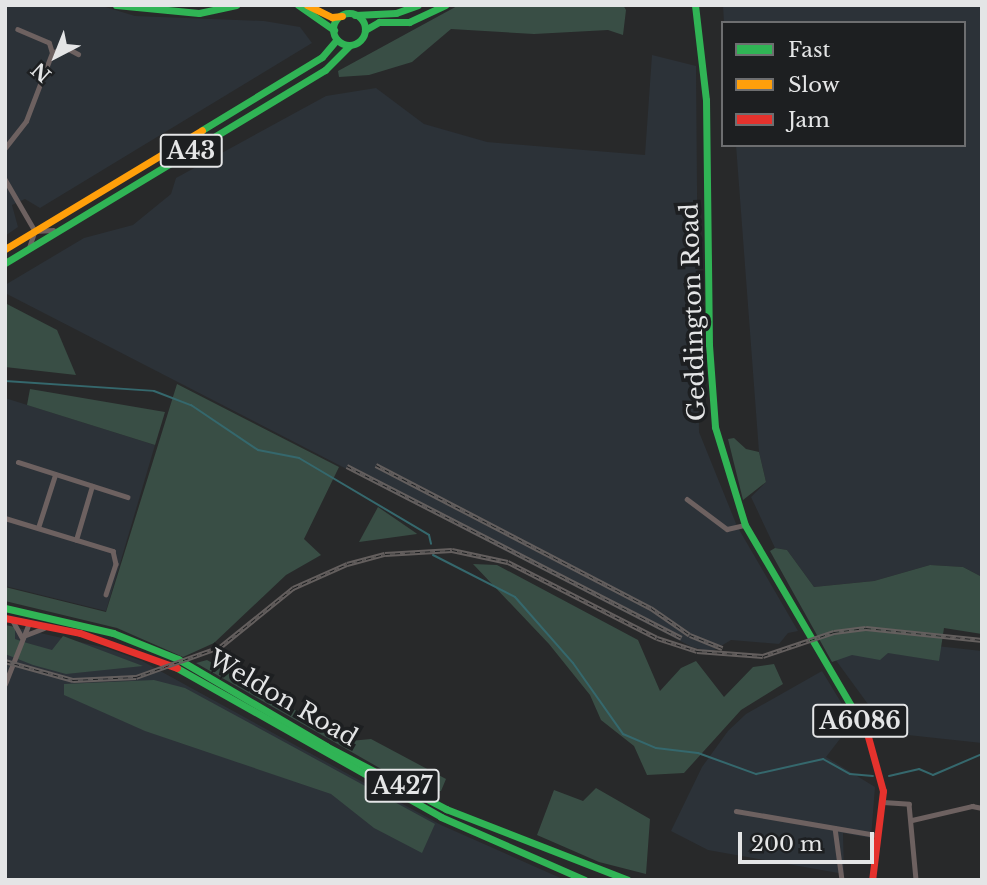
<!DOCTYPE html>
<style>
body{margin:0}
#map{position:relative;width:987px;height:885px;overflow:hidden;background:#28292a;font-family:"Libre Baskerville",serif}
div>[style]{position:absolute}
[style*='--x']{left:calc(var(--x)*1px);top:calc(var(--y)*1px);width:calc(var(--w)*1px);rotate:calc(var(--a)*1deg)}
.built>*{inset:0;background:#2c3238}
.green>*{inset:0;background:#394e45}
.stream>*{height:2px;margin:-1px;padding:0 1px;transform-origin:1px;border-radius:1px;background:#35686d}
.street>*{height:4.5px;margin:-2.25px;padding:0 2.25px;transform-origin:2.25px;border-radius:2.25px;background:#6d6160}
.fast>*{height:7px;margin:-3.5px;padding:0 3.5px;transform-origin:3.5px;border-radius:3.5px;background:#30b455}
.fast>.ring{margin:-3.5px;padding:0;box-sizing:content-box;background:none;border:7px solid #30b455;border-radius:50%}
.slow>*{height:7px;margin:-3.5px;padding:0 3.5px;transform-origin:3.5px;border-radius:3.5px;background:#ff9f0a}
.jam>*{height:7px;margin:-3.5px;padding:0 3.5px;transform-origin:3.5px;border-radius:3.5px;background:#e5322d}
.rail>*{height:4.5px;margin-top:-2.25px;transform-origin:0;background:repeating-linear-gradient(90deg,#1d1f21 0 5px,#645f5e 0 10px);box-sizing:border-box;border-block:2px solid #645f5e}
span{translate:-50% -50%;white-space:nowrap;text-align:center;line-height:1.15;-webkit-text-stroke:7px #1d1f21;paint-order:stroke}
.shield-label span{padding:2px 5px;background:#1d1f21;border:2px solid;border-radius:5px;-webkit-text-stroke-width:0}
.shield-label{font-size:23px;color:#e4e5e6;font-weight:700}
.street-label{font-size:24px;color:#e4e5e6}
.frame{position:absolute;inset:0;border:7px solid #e4e5e6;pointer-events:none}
.legend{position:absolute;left:721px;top:21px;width:245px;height:126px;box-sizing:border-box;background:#1d1f21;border:2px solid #6d6e70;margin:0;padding:9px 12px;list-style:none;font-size:21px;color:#e4e5e6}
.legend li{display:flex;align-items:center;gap:14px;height:35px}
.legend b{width:35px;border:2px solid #6d6e70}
.north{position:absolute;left:21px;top:21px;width:70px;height:70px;-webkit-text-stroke:5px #1d1f21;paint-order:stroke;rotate:222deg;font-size:19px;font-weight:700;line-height:28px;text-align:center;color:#e4e5e6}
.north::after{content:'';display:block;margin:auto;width:24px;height:32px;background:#e4e5e6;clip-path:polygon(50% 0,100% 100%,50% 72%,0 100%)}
.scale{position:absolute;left:738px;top:832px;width:136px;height:32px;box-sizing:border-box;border:4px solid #e4e5e6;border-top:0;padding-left:9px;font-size:21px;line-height:24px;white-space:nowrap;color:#e4e5e6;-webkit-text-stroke:5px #1d1f21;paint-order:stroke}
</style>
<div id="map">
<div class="built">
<i style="clip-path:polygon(5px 5px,99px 5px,135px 16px,264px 21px,300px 27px,312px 43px,40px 208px,25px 199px,12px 205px,18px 227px,5px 236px)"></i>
<i style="clip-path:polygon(723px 5px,982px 5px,982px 577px,963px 567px,930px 565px,874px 581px,814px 587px,787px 550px,775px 548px,751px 497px,766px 482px,759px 452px,736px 145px,964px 145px,964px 23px,724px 23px)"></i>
<i style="clip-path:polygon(652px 55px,696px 66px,699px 432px,737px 526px,798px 631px,788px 633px,779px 644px,731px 640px,711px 652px,692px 647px,5px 293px,5px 285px,84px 238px,133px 225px,171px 194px,176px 178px,326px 96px,376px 88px,424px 124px,487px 142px,645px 155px)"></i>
<i style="clip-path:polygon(5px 398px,155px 445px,106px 611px,5px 586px)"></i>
<i style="clip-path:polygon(5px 625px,106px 648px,142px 661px,441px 825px,565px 880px,5px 880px)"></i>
<i style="clip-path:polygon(873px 639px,982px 651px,982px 743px,889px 733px,827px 648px)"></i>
<i style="clip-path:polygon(822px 671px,853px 722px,826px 757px,875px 787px,871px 838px,843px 833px,844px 874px,708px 850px,671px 831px,702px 767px,728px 731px,746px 714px)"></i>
</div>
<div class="green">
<i style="clip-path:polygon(459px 5px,623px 5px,626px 10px,623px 35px,608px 30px,534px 34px,451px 29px,412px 62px,369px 75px,339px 77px,338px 71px)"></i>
<i style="clip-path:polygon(5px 303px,57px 330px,76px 375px,5px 367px)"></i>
<i style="clip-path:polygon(177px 384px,339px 467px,304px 539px,321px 555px,286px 575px,214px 643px,183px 657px,117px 628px,5px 601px,5px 587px,106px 612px)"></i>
<i style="clip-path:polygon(30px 389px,165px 412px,155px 445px,27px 405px)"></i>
<i style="clip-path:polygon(734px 438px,746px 449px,759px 452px,766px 482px,743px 500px,728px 439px)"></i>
<i style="clip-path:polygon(378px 507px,416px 533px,417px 534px,359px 542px)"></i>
<i style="clip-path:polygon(775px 548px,787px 550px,814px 587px,874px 581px,930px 565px,963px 567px,982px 577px,982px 634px,944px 628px,939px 661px,888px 653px,880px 660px,852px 655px,832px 662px,770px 551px)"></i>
<i style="clip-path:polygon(473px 564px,497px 565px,638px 640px,660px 691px,681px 668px,696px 661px,724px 697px,753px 667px,774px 664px,783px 684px,741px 710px,684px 773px,647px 775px,634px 746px,601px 720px,590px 695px,549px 644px)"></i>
<i style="clip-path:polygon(5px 625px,15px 627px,15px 639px,27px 643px,52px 650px,63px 636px,143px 666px,66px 674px,33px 665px,5px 654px)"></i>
<i style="clip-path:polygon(207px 660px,350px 741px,371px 739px,446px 779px,441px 791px,418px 790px,196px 663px)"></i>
<i style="clip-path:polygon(154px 680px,185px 688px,435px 824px,422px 853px,374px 828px,331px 794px,145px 731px,64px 695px,64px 684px)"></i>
<i style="clip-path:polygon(596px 788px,650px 819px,646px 874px,599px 862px,537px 835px,554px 790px,583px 801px)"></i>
</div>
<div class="stream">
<i style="--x:5;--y:381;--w:149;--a:3.8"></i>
<i style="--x:154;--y:391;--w:40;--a:21"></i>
<i style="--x:191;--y:405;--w:81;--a:33.9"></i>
<i style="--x:258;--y:450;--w:42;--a:11"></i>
<i style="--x:299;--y:458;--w:151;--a:30.6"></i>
<i style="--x:429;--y:535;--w:9;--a:77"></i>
<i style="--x:433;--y:555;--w:92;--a:27.1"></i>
<i style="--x:515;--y:597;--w:88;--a:48.7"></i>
<i style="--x:573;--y:663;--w:87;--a:54.8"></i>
<i style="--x:623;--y:734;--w:36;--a:23"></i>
<i style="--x:656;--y:748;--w:42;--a:6.8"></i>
<i style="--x:698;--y:753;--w:62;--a:19.9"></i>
<i style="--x:756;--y:774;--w:69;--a:-12.6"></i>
<i style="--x:823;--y:759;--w:31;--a:29"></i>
<i style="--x:850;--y:774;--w:23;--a:5"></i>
<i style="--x:889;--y:776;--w:31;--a:-13"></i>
<i style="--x:919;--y:769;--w:15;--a:23"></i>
<i style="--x:933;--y:775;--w:53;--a:-23.2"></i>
</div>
<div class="street">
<i style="--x:52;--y:53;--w:14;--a:-25"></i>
<i style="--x:65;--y:47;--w:15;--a:28"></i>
<i style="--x:5;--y:148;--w:34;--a:-52"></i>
<i style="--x:26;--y:121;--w:73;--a:-69.1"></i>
<i style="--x:52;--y:53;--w:10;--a:-107"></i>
<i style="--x:49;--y:43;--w:34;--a:-157"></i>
<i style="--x:5;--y:179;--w:60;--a:60"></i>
<i style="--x:35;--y:231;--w:16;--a:108"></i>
<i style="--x:35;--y:231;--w:18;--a:-3"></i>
<i style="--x:18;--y:462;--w:115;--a:17.7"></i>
<i style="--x:687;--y:499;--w:50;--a:36.9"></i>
<i style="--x:727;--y:529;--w:18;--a:-13"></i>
<i style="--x:5;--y:518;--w:113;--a:17"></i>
<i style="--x:113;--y:551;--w:13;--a:77"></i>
<i style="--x:116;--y:564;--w:32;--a:108"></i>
<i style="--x:38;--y:528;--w:56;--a:-72.2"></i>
<i style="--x:76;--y:540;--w:56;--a:-73.5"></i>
<i style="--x:13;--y:621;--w:18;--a:61"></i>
<i style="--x:26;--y:635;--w:19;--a:-21"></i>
<i style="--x:5;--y:684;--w:66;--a:-68.5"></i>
<i style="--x:883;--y:802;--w:26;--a:4"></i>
<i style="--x:909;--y:804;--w:76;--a:84.7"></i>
<i style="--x:736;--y:811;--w:143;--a:9.7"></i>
<i style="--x:912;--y:820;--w:62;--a:-13.1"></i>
<i style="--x:972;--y:806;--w:10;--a:11"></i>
<i style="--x:835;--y:828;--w:52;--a:82.3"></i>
</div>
<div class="fast">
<i style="--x:116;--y:5;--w:83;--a:5.5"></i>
<i style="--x:199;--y:13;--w:38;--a:-12"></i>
<i style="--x:298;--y:5;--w:44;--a:34.8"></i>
<i style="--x:695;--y:5;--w:96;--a:83.4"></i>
<i style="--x:706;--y:100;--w:245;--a:89.3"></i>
<i style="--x:709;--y:345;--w:82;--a:85.8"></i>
<i style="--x:715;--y:427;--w:102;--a:73"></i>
<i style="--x:745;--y:525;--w:241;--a:59.6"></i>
<i class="ring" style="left:333px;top:13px;width:25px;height:25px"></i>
<i style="--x:355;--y:15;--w:41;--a:-2.8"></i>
<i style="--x:396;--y:13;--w:23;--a:-20"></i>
<i style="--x:365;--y:30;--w:16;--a:-30"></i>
<i style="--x:379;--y:22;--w:30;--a:0"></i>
<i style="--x:409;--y:22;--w:40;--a:-25"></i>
<i style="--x:202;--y:130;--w:140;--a:-31.3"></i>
<i style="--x:322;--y:57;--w:23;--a:-50"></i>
<i style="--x:5;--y:263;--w:374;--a:-31.1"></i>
<i style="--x:325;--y:70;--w:35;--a:-45"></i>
<i style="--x:5;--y:608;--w:111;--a:13"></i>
<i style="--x:113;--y:633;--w:70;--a:21.8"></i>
<i style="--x:178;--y:659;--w:172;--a:30.4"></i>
<i style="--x:326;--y:746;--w:136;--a:27.7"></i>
<i style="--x:446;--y:809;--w:195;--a:21.3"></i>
<i style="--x:177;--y:668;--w:303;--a:29.4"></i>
<i style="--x:441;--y:817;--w:157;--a:23.6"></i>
</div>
<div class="slow">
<i style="--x:307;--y:5;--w:28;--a:26"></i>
<i style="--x:332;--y:17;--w:10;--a:-6"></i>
<i style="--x:5;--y:249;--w:230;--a:-31.1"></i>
</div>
<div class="jam">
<i style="--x:5;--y:618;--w:76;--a:11.3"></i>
<i style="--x:80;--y:633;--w:103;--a:19.8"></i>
<i style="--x:867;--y:733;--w:60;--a:74.6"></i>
<i style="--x:883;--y:791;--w:90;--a:97"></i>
</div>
<div class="rail">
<i style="--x:376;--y:465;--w:310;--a:27.5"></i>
<i style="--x:651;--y:608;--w:47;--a:34.7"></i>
<i style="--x:690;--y:635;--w:35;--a:22"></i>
<i style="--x:347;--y:466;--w:376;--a:27.2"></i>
<i style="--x:5;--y:661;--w:71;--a:15.6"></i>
<i style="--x:73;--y:680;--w:63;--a:-2.7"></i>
<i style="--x:136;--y:677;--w:89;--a:-19.7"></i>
<i style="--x:220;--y:647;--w:94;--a:-38.9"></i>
<i style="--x:293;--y:588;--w:59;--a:-24"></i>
<i style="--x:347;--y:564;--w:39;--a:-15"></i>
<i style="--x:385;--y:554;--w:67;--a:-3.4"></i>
<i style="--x:452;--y:550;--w:57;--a:12.1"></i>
<i style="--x:508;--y:562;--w:167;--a:27"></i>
<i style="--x:657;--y:638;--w:42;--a:18"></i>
<i style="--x:697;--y:651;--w:66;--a:4.3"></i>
<i style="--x:763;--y:656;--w:75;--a:-18.7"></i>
<i style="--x:834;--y:632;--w:32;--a:-7"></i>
<i style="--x:866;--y:628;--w:117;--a:5.9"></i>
</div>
<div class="shield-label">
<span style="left:191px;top:151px">A43</span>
<span style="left:860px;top:721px">A6086</span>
<span style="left:402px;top:786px">A427</span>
</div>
<div class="street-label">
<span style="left:693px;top:312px;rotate:-92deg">Geddington Road</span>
<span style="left:283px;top:698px;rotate:30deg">Weldon Road</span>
</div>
<div class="frame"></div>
<ul class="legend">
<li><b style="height:9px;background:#30b455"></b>Fast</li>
<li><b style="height:9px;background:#ff9f0a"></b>Slow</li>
<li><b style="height:9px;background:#e5322d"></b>Jam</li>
</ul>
<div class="north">N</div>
<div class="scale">200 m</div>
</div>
